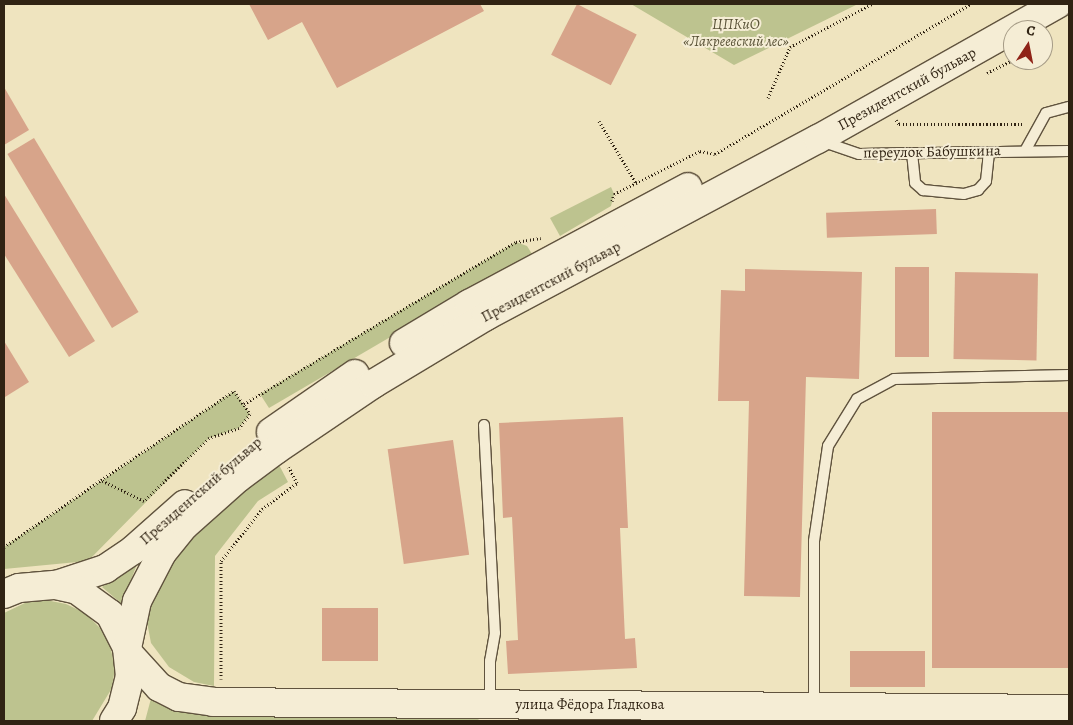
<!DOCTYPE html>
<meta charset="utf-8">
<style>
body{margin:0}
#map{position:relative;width:1073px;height:725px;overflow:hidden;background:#efe4bf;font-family:Alegreya,serif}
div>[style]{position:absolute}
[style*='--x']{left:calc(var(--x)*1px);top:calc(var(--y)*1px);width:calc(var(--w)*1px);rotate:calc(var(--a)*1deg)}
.green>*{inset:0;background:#bdc38f}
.building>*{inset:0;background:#d7a48a;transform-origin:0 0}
.path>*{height:3px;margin-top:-1.5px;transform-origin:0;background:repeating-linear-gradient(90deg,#302313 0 1px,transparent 0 3.5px)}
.roads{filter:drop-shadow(1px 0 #60533e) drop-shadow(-1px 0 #60533e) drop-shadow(0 1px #60533e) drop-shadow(0 -1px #60533e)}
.lane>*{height:10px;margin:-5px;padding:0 5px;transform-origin:5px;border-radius:5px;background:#f5edd5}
.secondary>*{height:28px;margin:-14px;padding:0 14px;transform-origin:14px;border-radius:14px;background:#f5edd5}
span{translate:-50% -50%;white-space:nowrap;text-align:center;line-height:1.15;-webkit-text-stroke:4px #f5edd5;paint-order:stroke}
.park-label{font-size:15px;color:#5a5338;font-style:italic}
.street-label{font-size:15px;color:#302313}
.frame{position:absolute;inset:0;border:5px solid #302313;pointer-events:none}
.north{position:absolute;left:1003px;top:20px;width:50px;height:50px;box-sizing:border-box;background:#f5edd5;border:1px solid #a69c87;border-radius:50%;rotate:11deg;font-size:14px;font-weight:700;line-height:20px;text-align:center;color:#302313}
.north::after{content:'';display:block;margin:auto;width:18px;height:22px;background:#8f2418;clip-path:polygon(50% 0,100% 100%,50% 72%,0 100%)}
</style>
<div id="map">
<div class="green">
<i style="clip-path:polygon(631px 4px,858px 4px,734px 65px)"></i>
<i style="clip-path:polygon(611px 187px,614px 194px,611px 206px,560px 236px,550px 218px)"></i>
<i style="clip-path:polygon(516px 242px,527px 246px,532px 254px,269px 408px,260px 394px)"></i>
<i style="clip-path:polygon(234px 391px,250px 414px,239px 428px,209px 438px,88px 561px,4px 569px,4px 547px)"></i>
<i style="clip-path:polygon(277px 461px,288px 482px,258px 501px,215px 556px,214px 686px,194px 682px,169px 667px,151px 643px,147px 622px,149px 602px,173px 550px)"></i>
<i style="clip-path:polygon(137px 564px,122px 604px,102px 587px)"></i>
<i style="clip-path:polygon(46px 600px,66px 604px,85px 613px,100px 628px,110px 646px,115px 667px,112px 688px,92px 721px,4px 721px,4px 613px,25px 603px)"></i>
<i style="clip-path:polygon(153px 691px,176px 707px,215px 717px,471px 716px,482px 721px,145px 721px)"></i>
</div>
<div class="building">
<i style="clip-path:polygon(249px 4px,480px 4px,484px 11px,337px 88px,302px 22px,268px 40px)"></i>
<i style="left:577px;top:4px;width:67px;height:57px;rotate:27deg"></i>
<i style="clip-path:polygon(4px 87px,29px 130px,4px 145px)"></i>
<i style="left:34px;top:138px;width:203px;height:31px;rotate:59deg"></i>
<i style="clip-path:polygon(4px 194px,95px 341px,69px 357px,4px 254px)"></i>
<i style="left:936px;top:209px;width:25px;height:110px;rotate:88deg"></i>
<i style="left:895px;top:267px;width:34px;height:90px"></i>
<i style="clip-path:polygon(745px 269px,862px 272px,859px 379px,806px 377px,800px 597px,744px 596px,749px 401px,718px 401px,721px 290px,745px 291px)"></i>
<i style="left:955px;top:272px;width:83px;height:87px;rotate:1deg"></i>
<i style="clip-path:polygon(4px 341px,29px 382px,5px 397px,4px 395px)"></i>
<i style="left:932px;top:412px;width:137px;height:256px"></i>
<i style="clip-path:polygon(623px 417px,628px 528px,620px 528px,625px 639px,635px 638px,637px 668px,508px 674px,506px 641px,518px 640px,512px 517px,503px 518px,499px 423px)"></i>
<i style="left:453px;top:440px;width:116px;height:66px;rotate:82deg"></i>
<i style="left:322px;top:608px;width:56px;height:53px"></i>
<i style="left:850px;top:651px;width:75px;height:36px"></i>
</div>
<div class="path">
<i style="--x:987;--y:73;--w:29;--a:-27"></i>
<i style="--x:768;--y:98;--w:56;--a:-66.7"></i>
<i style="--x:790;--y:47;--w:93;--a:-27.7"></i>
<i style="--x:896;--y:120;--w:5;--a:53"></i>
<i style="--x:899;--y:124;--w:126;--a:0"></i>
<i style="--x:599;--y:121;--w:72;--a:59.2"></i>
<i style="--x:612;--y:201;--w:7;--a:-74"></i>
<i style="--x:614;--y:194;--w:96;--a:-26.6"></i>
<i style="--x:700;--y:151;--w:15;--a:11"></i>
<i style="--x:715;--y:154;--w:297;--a:-30.4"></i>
<i style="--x:244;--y:404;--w:317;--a:-30.8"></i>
<i style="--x:516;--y:242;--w:25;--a:-9"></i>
<i style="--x:4;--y:547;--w:118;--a:-34.6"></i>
<i style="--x:101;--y:480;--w:160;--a:-33.8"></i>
<i style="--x:234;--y:391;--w:28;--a:55"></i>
<i style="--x:250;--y:414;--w:18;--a:128"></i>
<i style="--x:239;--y:428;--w:32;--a:162"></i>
<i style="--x:209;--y:438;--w:91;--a:135.9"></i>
<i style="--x:144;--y:501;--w:48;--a:-154"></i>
<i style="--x:221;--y:679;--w:118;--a:-90"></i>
<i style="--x:221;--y:561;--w:66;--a:-51.7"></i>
<i style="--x:262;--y:509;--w:44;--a:-36.6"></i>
<i style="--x:297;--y:483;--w:18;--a:-117"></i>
</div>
<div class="roads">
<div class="lane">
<i style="--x:821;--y:141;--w:40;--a:18.9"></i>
<i style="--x:859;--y:154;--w:210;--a:-0.8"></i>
<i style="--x:1025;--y:151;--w:43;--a:-61.1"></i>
<i style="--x:1046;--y:113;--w:24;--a:-15"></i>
<i style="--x:912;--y:153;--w:30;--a:84"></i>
<i style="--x:915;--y:183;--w:11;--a:41"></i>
<i style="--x:923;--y:190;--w:41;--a:5.6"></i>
<i style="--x:964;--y:194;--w:15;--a:-16"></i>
<i style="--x:978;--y:190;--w:12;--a:-48"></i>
<i style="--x:986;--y:181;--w:29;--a:-84"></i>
<i style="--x:484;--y:425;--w:208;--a:87"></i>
<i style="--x:495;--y:633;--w:28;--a:100"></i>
<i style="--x:490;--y:661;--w:42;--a:90"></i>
<i style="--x:814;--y:706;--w:165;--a:-90"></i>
<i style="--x:814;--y:541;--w:96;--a:-81.6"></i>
<i style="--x:828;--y:446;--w:55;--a:-58.3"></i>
<i style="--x:857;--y:399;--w:42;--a:-28.4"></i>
<i style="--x:894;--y:379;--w:175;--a:-1.3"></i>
</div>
<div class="secondary">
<i style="--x:404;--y:343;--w:76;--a:-31"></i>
<i style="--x:469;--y:304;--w:248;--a:-28.1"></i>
<i style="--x:271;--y:432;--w:102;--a:-34.6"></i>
<i style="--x:56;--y:585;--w:52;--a:-18.1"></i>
<i style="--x:105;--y:569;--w:34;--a:-34"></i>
<i style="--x:133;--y:550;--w:69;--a:-41.5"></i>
<i style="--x:4;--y:594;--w:16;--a:-22"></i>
<i style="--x:19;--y:588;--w:37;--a:-5"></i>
<i style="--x:56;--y:585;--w:22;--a:13"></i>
<i style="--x:77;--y:590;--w:41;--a:36"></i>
<i style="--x:110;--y:614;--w:38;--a:63"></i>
<i style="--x:127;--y:648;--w:28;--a:84"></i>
<i style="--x:130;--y:676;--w:33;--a:104"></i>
<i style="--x:122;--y:708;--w:15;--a:122"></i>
<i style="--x:127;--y:648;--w:48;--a:-78"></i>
<i style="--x:137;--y:601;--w:54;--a:-62.5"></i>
<i style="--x:162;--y:553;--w:36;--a:-51"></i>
<i style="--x:185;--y:525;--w:71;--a:-41.6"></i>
<i style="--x:238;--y:478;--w:49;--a:-36.6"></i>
<i style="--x:277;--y:449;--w:116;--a:-34.1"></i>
<i style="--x:373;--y:384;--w:132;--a:-31"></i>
<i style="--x:486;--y:316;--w:376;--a:-28.1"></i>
<i style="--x:818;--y:139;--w:275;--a:-29.4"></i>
<i style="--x:128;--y:653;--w:46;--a:47.6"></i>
<i style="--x:159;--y:687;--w:22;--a:27"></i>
<i style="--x:179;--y:697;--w:34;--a:8"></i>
<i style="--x:213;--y:702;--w:856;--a:0.47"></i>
</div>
</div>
<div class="park-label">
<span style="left:736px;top:33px">ЦПКиО<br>«Лакреевский лес»</span>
</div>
<div class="street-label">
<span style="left:907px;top:89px;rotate:-29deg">Президентский бульвар</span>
<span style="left:932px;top:152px;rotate:-1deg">переулок Бабушкина</span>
<span style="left:551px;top:282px;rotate:-28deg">Президентский бульвар</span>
<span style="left:201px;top:491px;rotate:-41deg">Президентский бульвар</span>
<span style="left:590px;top:705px">улица Фёдора Гладкова</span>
</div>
<div class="frame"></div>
<div class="north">С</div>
</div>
